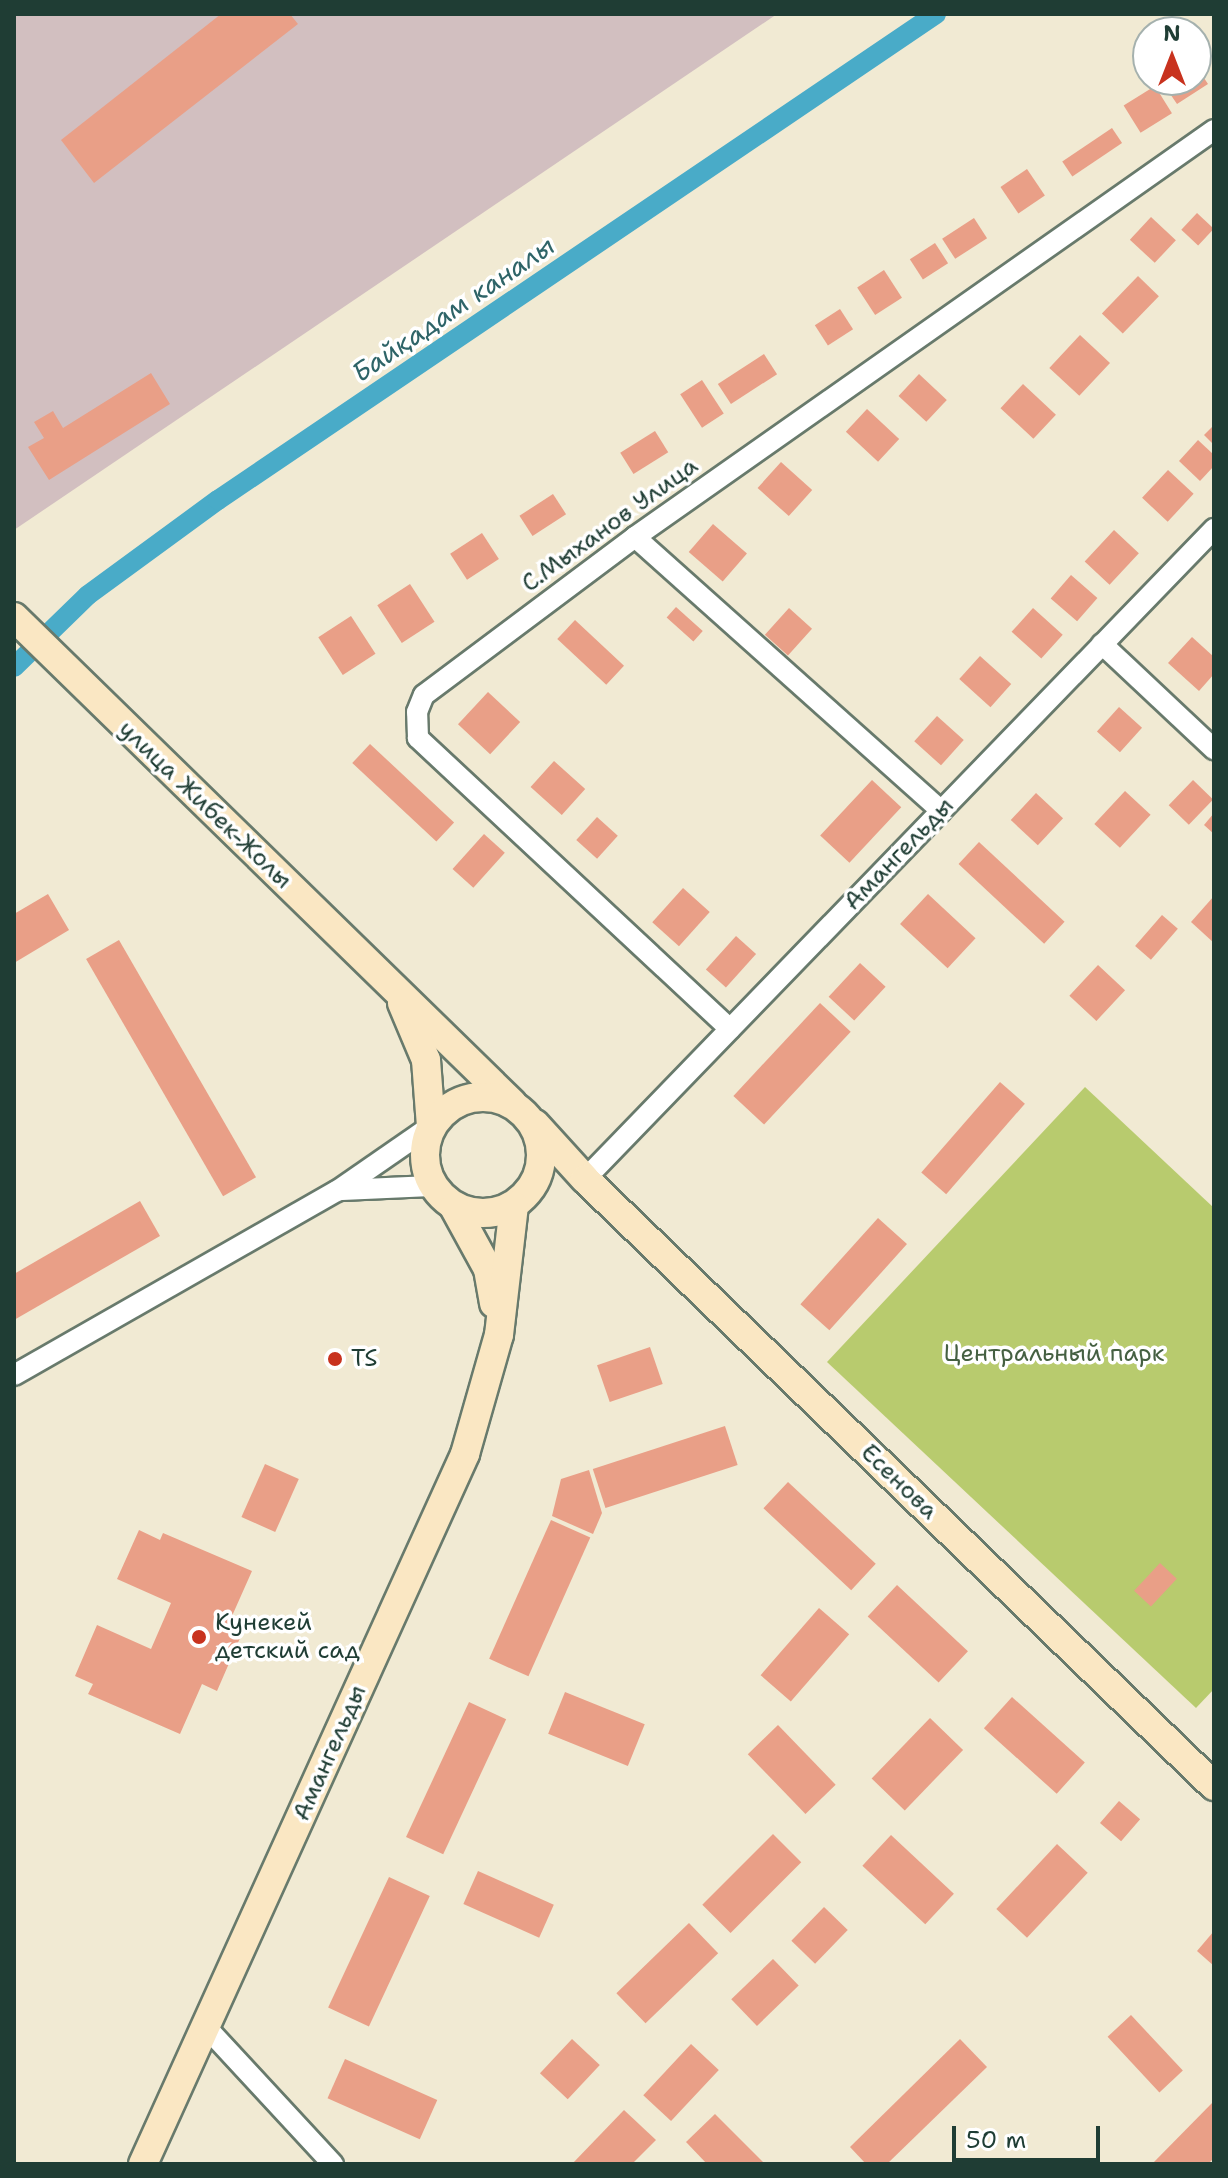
<!DOCTYPE html>
<meta charset="utf-8">
<style>
body{margin:0}
#map{position:relative;width:1228px;height:2178px;overflow:hidden;background:#f1ead3;font-family:"Shantell Sans",sans-serif}
div>[style]{position:absolute}
[style*='--x']{left:calc(var(--x)*1px);top:calc(var(--y)*1px);width:calc(var(--w)*1px);rotate:calc(var(--a)*1deg)}
.industrial>*{inset:0;background:#d2bfc0}
.green>*{inset:0;background:#b8cb6e}
.canal>*{height:20px;margin:-10px;padding:0 10px;transform-origin:10px;border-radius:10px;background:#49abc8}
.building>*{inset:0;background:#e99f87;transform-origin:0 0}
.roads{filter:drop-shadow(2px 0 #687a6c) drop-shadow(-2px 0 #687a6c) drop-shadow(0 2px #687a6c) drop-shadow(0 -2px #687a6c)}
.street>*{height:20px;margin:-10px;padding:0 10px;transform-origin:10px;border-radius:10px;background:#fff}
.secondary>*{height:28px;margin:-14px;padding:0 14px;transform-origin:14px;border-radius:14px;background:#fae7c3}
.secondary>.ring{margin:-14px;padding:0;box-sizing:content-box;background:none;border:28px solid #fae7c3;border-radius:50%}
.dots>*{width:22px;height:22px;translate:-50% -50%;box-sizing:border-box;border:4px solid #fff;border-radius:50%}
span{translate:-50% -50%;white-space:nowrap;text-align:center;line-height:1.15;-webkit-text-stroke:7px #fff;paint-order:stroke}
.street-label{font-size:24px;color:#1f3d34}
.park-label{font-size:24px;color:#456042}
.poi-label{font-size:24px;color:#1f3d34}
.left{translate:0 -50%;text-align:left}
.water-label{font-size:26px;color:#2e6468;font-style:italic}
.frame{position:absolute;inset:0;border:16px solid #1f3d34;pointer-events:none}
.north{position:absolute;left:1132px;top:16px;width:80px;height:80px;box-sizing:border-box;background:#fff;border:2px solid #a5b1ae;border-radius:50%;rotate:0deg;font-size:22px;font-weight:700;line-height:32px;text-align:center;color:#1f3d34}
.north::after{content:'';display:block;margin:auto;width:28px;height:36px;background:#c8321e;clip-path:polygon(50% 0,100% 100%,50% 72%,0 100%)}
.scale{position:absolute;left:952px;top:2126px;width:148px;height:36px;box-sizing:border-box;border:4px solid #1f3d34;border-top:0;padding-left:10px;font-size:24px;line-height:28px;white-space:nowrap;color:#1f3d34;-webkit-text-stroke:6px #fff;paint-order:stroke}
</style>
<div id="map">
<div class="industrial">
<i style="clip-path:polygon(14px 14px,777px 14px,14px 530px)"></i>
</div>
<div class="green">
<i style="clip-path:polygon(1085px 1087px,1214px 1208px,1214px 1689px,1196px 1708px,827px 1362px)"></i>
</div>
<div class="canal">
<i style="--x:14;--y:667;--w:103;--a:-44.2"></i>
<i style="--x:88;--y:595;--w:161;--a:-36.2"></i>
<i style="--x:218;--y:500;--w:867;--a:-34.09"></i>
</div>
<div class="building">
<i style="clip-path:polygon(221px 14px,290px 14px,298px 24px,94px 183px,61px 140px)"></i>
<i style="clip-path:polygon(1196px 66px,1208px 84px,1177px 104px,1162px 82px,1196px 80px)"></i>
<i style="left:1155px;top:86px;width:32px;height:37px;rotate:58deg"></i>
<i style="left:1112px;top:128px;width:18px;height:60px;rotate:56deg"></i>
<i style="left:1027px;top:169px;width:32px;height:32px;rotate:56deg"></i>
<i style="left:1197px;top:213px;width:23px;height:23px;rotate:43deg"></i>
<i style="left:1151px;top:217px;width:34px;height:31px;rotate:43deg"></i>
<i style="left:974px;top:218px;width:24px;height:38px;rotate:57deg"></i>
<i style="left:935px;top:243px;width:24px;height:30px;rotate:57deg"></i>
<i style="left:884px;top:270px;width:33px;height:32px;rotate:57deg"></i>
<i style="left:1138px;top:276px;width:29px;height:52px;rotate:44deg"></i>
<i style="left:840px;top:309px;width:24px;height:30px;rotate:57deg"></i>
<i style="left:1080px;top:335px;width:41px;height:45px;rotate:43deg"></i>
<i style="left:764px;top:354px;width:24px;height:55px;rotate:57deg"></i>
<i style="clip-path:polygon(151px 373px,170px 404px,49px 480px,28px 447px,44px 438px,34px 422px,53px 411px,63px 428px)"></i>
<i style="left:919px;top:374px;width:38px;height:30px;rotate:43deg"></i>
<i style="left:702px;top:380px;width:40px;height:26px;rotate:57deg"></i>
<i style="left:1023px;top:384px;width:45px;height:33px;rotate:43deg"></i>
<i style="left:867px;top:409px;width:44px;height:31px;rotate:43deg"></i>
<i style="clip-path:polygon(1214px 425px,1214px 445px,1204px 435px)"></i>
<i style="left:655px;top:431px;width:25px;height:41px;rotate:58deg"></i>
<i style="clip-path:polygon(1198px 440px,1214px 455px,1214px 466px,1200px 481px,1179px 461px)"></i>
<i style="left:781px;top:462px;width:42px;height:35px;rotate:42deg"></i>
<i style="left:1168px;top:470px;width:35px;height:38px;rotate:43deg"></i>
<i style="left:553px;top:494px;width:24px;height:40px;rotate:57deg"></i>
<i style="left:713px;top:524px;width:45px;height:37px;rotate:41deg"></i>
<i style="left:1114px;top:530px;width:34px;height:43px;rotate:43deg"></i>
<i style="left:482px;top:533px;width:31px;height:38px;rotate:57deg"></i>
<i style="left:1071px;top:575px;width:35px;height:31px;rotate:41deg"></i>
<i style="left:410px;top:584px;width:45px;height:39px;rotate:57deg"></i>
<i style="left:676px;top:607px;width:36px;height:14px;rotate:42deg"></i>
<i style="left:789px;top:608px;width:31px;height:36px;rotate:42deg"></i>
<i style="left:1033px;top:608px;width:40px;height:32px;rotate:42deg"></i>
<i style="left:351px;top:616px;width:45px;height:39px;rotate:57deg"></i>
<i style="left:575px;top:620px;width:67px;height:26px;rotate:43deg"></i>
<i style="clip-path:polygon(1192px 637px,1214px 657px,1214px 674px,1199px 691px,1168px 663px)"></i>
<i style="left:980px;top:656px;width:42px;height:31px;rotate:42deg"></i>
<i style="left:488px;top:692px;width:44px;height:44px;rotate:43deg"></i>
<i style="left:1119px;top:707px;width:31px;height:33px;rotate:42deg"></i>
<i style="left:937px;top:716px;width:36px;height:34px;rotate:42deg"></i>
<i style="left:370px;top:744px;width:115px;height:26px;rotate:43deg"></i>
<i style="left:554px;top:761px;width:42px;height:35px;rotate:42deg"></i>
<i style="left:872px;top:780px;width:40px;height:76px;rotate:43deg"></i>
<i style="left:1193px;top:780px;width:28px;height:35px;rotate:44deg"></i>
<i style="left:1125px;top:791px;width:35px;height:45px;rotate:43deg"></i>
<i style="left:1036px;top:793px;width:37px;height:37px;rotate:43deg"></i>
<i style="clip-path:polygon(1214px 813px,1214px 834px,1204px 825px)"></i>
<i style="left:597px;top:817px;width:28px;height:31px;rotate:42deg"></i>
<i style="left:484px;top:834px;width:28px;height:47px;rotate:42deg"></i>
<i style="left:979px;top:842px;width:117px;height:30px;rotate:43deg"></i>
<i style="left:683px;top:888px;width:36px;height:46px;rotate:42deg"></i>
<i style="clip-path:polygon(48px 894px,69px 930px,14px 963px,14px 914px)"></i>
<i style="left:928px;top:894px;width:65px;height:41px;rotate:43deg"></i>
<i style="clip-path:polygon(1214px 896px,1214px 943px,1191px 922px)"></i>
<i style="left:1162px;top:915px;width:21px;height:41px;rotate:41deg"></i>
<i style="left:736px;top:936px;width:27px;height:45px;rotate:42deg"></i>
<i style="left:119px;top:940px;width:274px;height:38px;rotate:60deg"></i>
<i style="left:860px;top:963px;width:35px;height:46px;rotate:43deg"></i>
<i style="left:1098px;top:965px;width:37px;height:42px;rotate:43deg"></i>
<i style="left:820px;top:1003px;width:42px;height:127px;rotate:43deg"></i>
<i style="left:1000px;top:1082px;width:33px;height:120px;rotate:41deg"></i>
<i style="clip-path:polygon(140px 1201px,160px 1236px,14px 1320px,14px 1274px)"></i>
<i style="left:878px;top:1218px;width:39px;height:116px;rotate:42deg"></i>
<i style="left:650px;top:1347px;width:39px;height:56px;rotate:71deg"></i>
<i style="left:725px;top:1426px;width:41px;height:139px;rotate:72deg"></i>
<i style="left:265px;top:1464px;width:37px;height:58px;rotate:24deg"></i>
<i style="clip-path:polygon(589px 1470px,602px 1513px,593px 1534px,552px 1516px,561px 1479px)"></i>
<i style="left:788px;top:1482px;width:120px;height:36px;rotate:43deg"></i>
<i style="left:551px;top:1520px;width:43px;height:152px;rotate:24deg"></i>
<i style="clip-path:polygon(139px 1530px,160px 1540px,163px 1533px,252px 1571px,232px 1616px,247px 1622px,217px 1691px,202px 1684px,180px 1734px,88px 1694px,93px 1684px,75px 1676px,97px 1625px,151px 1649px,171px 1603px,117px 1579px)"></i>
<i style="left:1160px;top:1563px;width:23px;height:38px;rotate:43deg"></i>
<i style="left:897px;top:1585px;width:97px;height:43px;rotate:43deg"></i>
<i style="left:819px;top:1608px;width:40px;height:89px;rotate:41deg"></i>
<i style="left:565px;top:1692px;width:86px;height:45px;rotate:22deg"></i>
<i style="left:1012px;top:1697px;width:98px;height:42px;rotate:42deg"></i>
<i style="left:469px;top:1702px;width:41px;height:149px;rotate:25deg"></i>
<i style="left:930px;top:1718px;width:46px;height:84px;rotate:44deg"></i>
<i style="left:778px;top:1725px;width:83px;height:42px;rotate:46deg"></i>
<i style="left:1119px;top:1801px;width:28px;height:29px;rotate:41deg"></i>
<i style="left:773px;top:1834px;width:40px;height:100px;rotate:45deg"></i>
<i style="left:891px;top:1835px;width:86px;height:42px;rotate:43deg"></i>
<i style="left:1057px;top:1844px;width:42px;height:89px;rotate:43deg"></i>
<i style="left:478px;top:1871px;width:83px;height:36px;rotate:24deg"></i>
<i style="left:389px;top:1877px;width:45px;height:144px;rotate:25deg"></i>
<i style="left:824px;top:1907px;width:33px;height:47px;rotate:44deg"></i>
<i style="left:689px;top:1923px;width:42px;height:101px;rotate:46deg"></i>
<i style="clip-path:polygon(1214px 1931px,1214px 1966px,1197px 1951px)"></i>
<i style="left:773px;top:1959px;width:37px;height:58px;rotate:46deg"></i>
<i style="left:1131px;top:2015px;width:76px;height:32px;rotate:47deg"></i>
<i style="left:572px;top:2039px;width:38px;height:47px;rotate:43deg"></i>
<i style="clip-path:polygon(960px 2039px,987px 2067px,887px 2164px,866px 2164px,850px 2147px)"></i>
<i style="left:691px;top:2044px;width:38px;height:70px;rotate:43deg"></i>
<i style="left:345px;top:2059px;width:101px;height:43px;rotate:24deg"></i>
<i style="clip-path:polygon(1214px 2101px,1214px 2158px,1208px 2164px,1152px 2164px)"></i>
<i style="clip-path:polygon(624px 2110px,656px 2140px,632px 2164px,572px 2164px)"></i>
<i style="clip-path:polygon(715px 2114px,765px 2164px,707px 2164px,686px 2142px)"></i>
</div>
<div class="roads">
<div class="street">
<i style="--x:635;--y:537;--w:411;--a:41.8"></i>
<i style="--x:1102;--y:644;--w:154;--a:43.2"></i>
<i style="--x:730;--y:1029;--w:427;--a:-137"></i>
<i style="--x:418;--y:738;--w:26;--a:-92"></i>
<i style="--x:417;--y:712;--w:18;--a:-68"></i>
<i style="--x:424;--y:695;--w:264;--a:-36.8"></i>
<i style="--x:635;--y:537;--w:708;--a:-35.1"></i>
<i style="--x:585;--y:1179;--w:905;--a:-45.94"></i>
<i style="--x:341;--y:1190;--w:91;--a:-2.5"></i>
<i style="--x:14;--y:1375;--w:372;--a:-29.7"></i>
<i style="--x:337;--y:1191;--w:114;--a:-34.7"></i>
<i style="--x:206;--y:2027;--w:187;--a:47.2"></i>
</div>
<div class="secondary">
<i style="--x:14;--y:617;--w:696;--a:44.3"></i>
<i style="--x:402;--y:1003;--w:62;--a:67.2"></i>
<i style="--x:426;--y:1060;--w:66;--a:85.7"></i>
<i class="ring" style="left:425px;top:1097px;width:88px;height:88px"></i>
<i style="--x:535;--y:1124;--w:74;--a:47.7"></i>
<i style="--x:585;--y:1179;--w:874;--a:43.98"></i>
<i style="--x:454;--y:1207;--w:71;--a:61.3"></i>
<i style="--x:488;--y:1269;--w:35;--a:80"></i>
<i style="--x:143;--y:2164;--w:780;--a:-65.6"></i>
<i style="--x:465;--y:1454;--w:124;--a:-74.1"></i>
<i style="--x:499;--y:1335;--w:130;--a:-83.4"></i>
</div>
</div>
<div class="dots">
<i style="left:335px;top:1359px;background:#c8321e"></i>
<i style="left:199px;top:1637px;background:#c8321e"></i>
</div>
<div class="street-label">
<span style="left:610px;top:525px;rotate:-36deg">С.Мыханов Улица</span>
<span style="left:205px;top:805px;rotate:44deg">улица Жибек-Жолы</span>
<span style="left:899px;top:854px;rotate:-46deg">Амангельды</span>
<span style="left:899px;top:1482px;rotate:44deg">Есенова</span>
<span style="left:330px;top:1753px;rotate:-66deg">Амангельды</span>
</div>
<div class="park-label">
<span style="left:1054px;top:1354px">Центральный парк</span>
</div>
<div class="poi-label">
<span class="left" style="left:351px;top:1359px">TS</span>
<span class="left" style="left:215px;top:1637px">Кунекей<br>детский сад</span>
</div>
<div class="water-label">
<span style="left:453px;top:309px;rotate:-34deg">Байқадам каналы</span>
</div>
<div class="frame"></div>
<div class="north">N</div>
<div class="scale">50 m</div>
</div>
